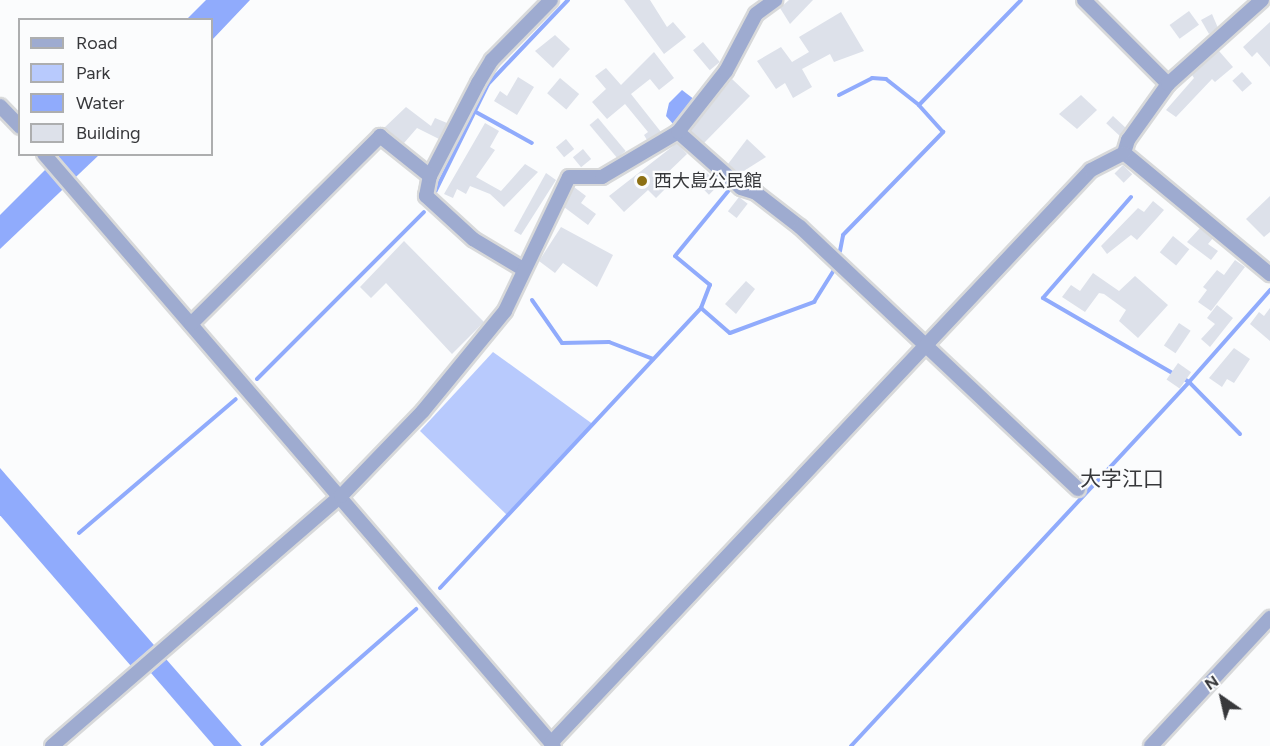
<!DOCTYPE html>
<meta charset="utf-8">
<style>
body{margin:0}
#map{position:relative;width:1270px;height:746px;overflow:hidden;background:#fbfcfd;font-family:Figtree,"Noto Sans JP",sans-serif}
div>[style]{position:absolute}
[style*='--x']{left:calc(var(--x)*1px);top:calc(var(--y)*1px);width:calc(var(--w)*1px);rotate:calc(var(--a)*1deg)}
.green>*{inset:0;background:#b8cafd}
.water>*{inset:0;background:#90abfc;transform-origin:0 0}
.stream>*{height:4px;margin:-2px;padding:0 2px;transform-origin:2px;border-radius:2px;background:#90abfc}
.building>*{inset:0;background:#dde1ea;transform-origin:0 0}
.roads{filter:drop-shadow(2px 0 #d8d9da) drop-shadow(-2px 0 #d8d9da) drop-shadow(0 2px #d8d9da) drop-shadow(0 -2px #d8d9da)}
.minor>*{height:14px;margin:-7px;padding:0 7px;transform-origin:7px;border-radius:7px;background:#9eabd0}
.dots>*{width:16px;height:16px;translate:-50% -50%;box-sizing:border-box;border:3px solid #fbfcfd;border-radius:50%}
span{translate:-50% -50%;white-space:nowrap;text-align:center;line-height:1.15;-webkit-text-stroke:4.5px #fbfcfd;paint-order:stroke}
.poi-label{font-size:18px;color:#37383b}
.left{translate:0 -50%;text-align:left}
.quarter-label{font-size:21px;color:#37383b}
.legend{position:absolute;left:18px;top:18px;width:195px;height:138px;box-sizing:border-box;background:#fbfcfd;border:2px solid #adaeaf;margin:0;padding:8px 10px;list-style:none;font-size:18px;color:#37383b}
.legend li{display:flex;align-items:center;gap:12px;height:30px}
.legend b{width:30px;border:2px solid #adaeaf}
.north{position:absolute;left:1192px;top:668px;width:60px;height:60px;-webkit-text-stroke:4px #fbfcfd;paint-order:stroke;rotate:326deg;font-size:16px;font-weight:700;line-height:24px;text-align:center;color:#37383b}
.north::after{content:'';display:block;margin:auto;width:21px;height:27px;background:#37383b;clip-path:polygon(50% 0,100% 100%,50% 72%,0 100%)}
</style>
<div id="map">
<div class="green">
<i style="clip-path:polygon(493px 352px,594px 425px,508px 516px,420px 431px)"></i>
</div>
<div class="water">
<i style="clip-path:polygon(206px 0,250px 0,212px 40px,212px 20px,187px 19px)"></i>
<i style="clip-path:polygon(682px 90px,695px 100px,674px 125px,666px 116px,669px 103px)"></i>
<i style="clip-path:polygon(60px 155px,99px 155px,0 249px,0 215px)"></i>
<i style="left:0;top:468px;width:235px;height:31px;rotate:49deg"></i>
<i style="clip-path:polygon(166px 659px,242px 746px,214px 746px,151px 673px)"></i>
</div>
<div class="stream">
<i style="--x:839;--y:95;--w:37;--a:-27"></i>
<i style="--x:872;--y:78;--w:14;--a:4"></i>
<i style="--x:886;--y:79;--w:42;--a:38.2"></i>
<i style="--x:919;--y:105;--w:146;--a:-45.8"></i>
<i style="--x:474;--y:111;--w:66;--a:28.9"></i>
<i style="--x:433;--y:196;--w:125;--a:-63.8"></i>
<i style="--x:488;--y:84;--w:116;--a:-46.4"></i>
<i style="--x:1131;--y:197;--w:134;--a:131.1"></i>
<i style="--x:1043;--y:298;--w:151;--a:30.1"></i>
<i style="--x:840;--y:251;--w:16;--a:-79"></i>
<i style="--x:843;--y:235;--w:144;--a:-45.8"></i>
<i style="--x:943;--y:132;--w:36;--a:-132"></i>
<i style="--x:532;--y:300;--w:52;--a:55.1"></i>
<i style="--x:562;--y:343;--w:47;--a:-1.2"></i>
<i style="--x:609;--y:342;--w:47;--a:21.1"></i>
<i style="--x:701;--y:308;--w:25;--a:-69"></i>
<i style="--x:710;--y:285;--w:45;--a:-140.4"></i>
<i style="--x:675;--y:256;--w:85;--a:-50.7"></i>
<i style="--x:257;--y:379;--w:236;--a:-45"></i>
<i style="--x:1240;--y:434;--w:73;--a:-134.4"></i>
<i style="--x:1189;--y:382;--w:123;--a:-48.6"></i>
<i style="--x:79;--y:533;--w:206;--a:-40.5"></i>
<i style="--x:440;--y:588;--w:383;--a:-47"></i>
<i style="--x:701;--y:308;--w:38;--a:41"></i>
<i style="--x:730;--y:333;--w:90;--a:-20.3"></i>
<i style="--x:814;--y:302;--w:36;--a:-58"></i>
<i style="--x:262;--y:744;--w:205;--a:-41.2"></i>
<i style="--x:851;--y:746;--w:497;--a:-47.1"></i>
<i style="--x:1189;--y:382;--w:9;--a:-148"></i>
</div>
<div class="building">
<i style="clip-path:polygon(624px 0,650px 0,667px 27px,673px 22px,686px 37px,664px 54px)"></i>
<i style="clip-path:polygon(789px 0,813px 0,790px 24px,780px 8px)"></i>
<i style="left:1189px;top:11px;width:17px;height:24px;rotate:54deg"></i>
<i style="clip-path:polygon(841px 12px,864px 51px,834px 62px,830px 54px,802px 69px,812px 87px,793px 98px,785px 83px,776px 89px,757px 61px,781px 47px,792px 62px,809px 52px,799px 37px)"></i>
<i style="clip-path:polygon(1212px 14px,1218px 28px,1209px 34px,1201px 20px)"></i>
<i style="clip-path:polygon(1270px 22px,1270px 67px,1257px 52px,1252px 57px,1243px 47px)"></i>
<i style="clip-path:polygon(555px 35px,570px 49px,553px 68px,535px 51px)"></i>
<i style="left:703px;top:42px;width:26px;height:13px;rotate:50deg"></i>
<i style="clip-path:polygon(1219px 51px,1233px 67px,1215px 82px,1212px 79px,1176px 117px,1166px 110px,1194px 78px,1192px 75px)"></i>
<i style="clip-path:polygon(654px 52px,674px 78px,659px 90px,650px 79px,631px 94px,661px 132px,647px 140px,644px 135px,648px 132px,625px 104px,607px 119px,592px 102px,606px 89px,595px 76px,606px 68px,621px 85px)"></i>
<i style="left:1242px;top:72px;width:15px;height:13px;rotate:48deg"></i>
<i style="clip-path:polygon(518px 77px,534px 87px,517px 115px,494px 101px,500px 91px,507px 96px)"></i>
<i style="left:560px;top:78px;width:25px;height:20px;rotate:40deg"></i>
<i style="clip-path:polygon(732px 79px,750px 96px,704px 143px,690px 131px)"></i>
<i style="clip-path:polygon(1081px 95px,1097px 110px,1077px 129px,1059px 114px)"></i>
<i style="clip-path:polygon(406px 107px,431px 126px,435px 118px,447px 123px,439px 139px,417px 128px,404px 143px,384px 128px)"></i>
<i style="left:1113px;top:116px;width:18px;height:10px;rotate:43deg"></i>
<i style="left:598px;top:118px;width:43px;height:11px;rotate:50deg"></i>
<i style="clip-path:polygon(485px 123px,499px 131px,490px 147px,495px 150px,476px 177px,501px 191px,525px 164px,538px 172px,504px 207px,490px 194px,470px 186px,466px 194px,457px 189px,453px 198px,444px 194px)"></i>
<i style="left:566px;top:139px;width:13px;height:13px;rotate:51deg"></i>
<i style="clip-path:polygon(747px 139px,766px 157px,739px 174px,728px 164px)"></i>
<i style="clip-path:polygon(677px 143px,687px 154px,662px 178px,669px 185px,656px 198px,648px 190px,624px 212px,609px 196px)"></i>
<i style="left:583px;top:149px;width:13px;height:13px;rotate:51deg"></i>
<i style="left:1123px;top:165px;width:13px;height:12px;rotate:45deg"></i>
<i style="left:704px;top:170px;width:21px;height:14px;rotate:45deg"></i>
<i style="clip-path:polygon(546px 173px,556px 180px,521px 235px,514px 231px)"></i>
<i style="clip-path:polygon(574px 187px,586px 196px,581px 203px,596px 214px,588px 225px,564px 207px)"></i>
<i style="clip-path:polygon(1270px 196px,1270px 232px,1264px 237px,1246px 219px)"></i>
<i style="left:739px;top:197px;width:11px;height:18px;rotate:38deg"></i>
<i style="clip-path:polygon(1153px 201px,1164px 210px,1157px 218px,1137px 240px,1131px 235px,1107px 254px,1101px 246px,1138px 208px,1144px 212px)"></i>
<i style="clip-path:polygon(561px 227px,613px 255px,597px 287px,563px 263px,555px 273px,539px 261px)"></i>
<i style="clip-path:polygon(1200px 228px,1213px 238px,1208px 244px,1218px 251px,1211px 260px,1187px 242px)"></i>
<i style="left:1173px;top:236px;width:21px;height:21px;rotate:39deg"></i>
<i style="clip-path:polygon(404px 241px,484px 322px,452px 354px,386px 283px,371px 298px,360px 287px)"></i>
<i style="clip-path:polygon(1235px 260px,1245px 267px,1211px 311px,1198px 302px,1207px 290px,1203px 287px,1217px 270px,1224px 275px)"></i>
<i style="clip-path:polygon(1093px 273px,1119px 291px,1135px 276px,1168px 305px,1138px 338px,1119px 321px,1126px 310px,1104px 294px,1099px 293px,1085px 312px,1062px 297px,1071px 285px,1080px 291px)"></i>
<i style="clip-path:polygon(746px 281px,755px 289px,736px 314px,725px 304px)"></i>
<i style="clip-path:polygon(1217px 305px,1233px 318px,1210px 347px,1201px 339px,1215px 324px,1207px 318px)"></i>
<i style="clip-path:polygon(1270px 308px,1270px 341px,1250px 324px,1259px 312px,1264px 316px)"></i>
<i style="left:1179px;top:323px;width:14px;height:27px;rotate:34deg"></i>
<i style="clip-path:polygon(1234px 348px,1250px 359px,1234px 383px,1227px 379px,1222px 387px,1209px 378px)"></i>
<i style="left:1178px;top:363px;width:16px;height:20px;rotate:35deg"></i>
</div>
<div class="roads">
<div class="minor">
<i style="--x:1084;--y:0;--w:119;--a:45"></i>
<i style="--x:0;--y:106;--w:29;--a:46"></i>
<i style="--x:678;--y:132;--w:84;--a:41.6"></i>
<i style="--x:741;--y:188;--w:16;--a:18"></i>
<i style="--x:756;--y:193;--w:56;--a:37.7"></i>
<i style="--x:800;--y:227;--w:382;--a:43.3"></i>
<i style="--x:1124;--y:153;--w:14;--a:-73"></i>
<i style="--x:1128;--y:140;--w:69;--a:-54.5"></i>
<i style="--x:1168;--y:84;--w:126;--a:-41.8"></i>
<i style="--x:1124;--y:153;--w:190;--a:39.7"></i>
<i style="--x:44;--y:154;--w:781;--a:49.26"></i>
<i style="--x:523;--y:269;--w:58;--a:-149"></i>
<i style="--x:473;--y:239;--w:64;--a:-137.5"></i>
<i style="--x:426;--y:196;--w:20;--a:-79"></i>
<i style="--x:430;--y:176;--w:105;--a:-62.7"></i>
<i style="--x:478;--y:83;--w:27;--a:-59"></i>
<i style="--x:492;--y:60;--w:84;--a:-45.5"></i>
<i style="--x:191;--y:324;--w:267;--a:-44.8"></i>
<i style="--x:380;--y:136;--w:64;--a:38.7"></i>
<i style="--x:551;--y:743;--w:787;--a:-46.7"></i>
<i style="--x:1091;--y:170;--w:37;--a:-27"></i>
<i style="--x:52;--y:746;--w:382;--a:-40.9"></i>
<i style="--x:341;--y:496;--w:118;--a:-46"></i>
<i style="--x:423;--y:411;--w:129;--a:-50.6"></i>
<i style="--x:505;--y:311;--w:148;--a:-64.5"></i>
<i style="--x:569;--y:177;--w:33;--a:0"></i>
<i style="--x:602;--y:177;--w:88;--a:-30.6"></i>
<i style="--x:678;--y:132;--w:78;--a:-51.8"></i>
<i style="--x:726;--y:71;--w:64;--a:-62.2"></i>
<i style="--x:756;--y:14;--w:24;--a:-36"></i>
<i style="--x:1151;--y:746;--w:175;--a:-47.1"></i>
</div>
</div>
<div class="dots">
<i style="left:642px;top:181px;background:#8d7014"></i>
</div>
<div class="poi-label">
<span class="left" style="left:654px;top:181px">西大島公民館</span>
</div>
<div class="quarter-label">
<span style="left:1122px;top:479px">大字江口</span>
</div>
<ul class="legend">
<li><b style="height:8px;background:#9eabd0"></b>Road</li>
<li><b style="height:16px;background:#b8cafd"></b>Park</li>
<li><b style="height:16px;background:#90abfc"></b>Water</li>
<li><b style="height:16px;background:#dde1ea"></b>Building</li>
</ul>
<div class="north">N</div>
</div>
